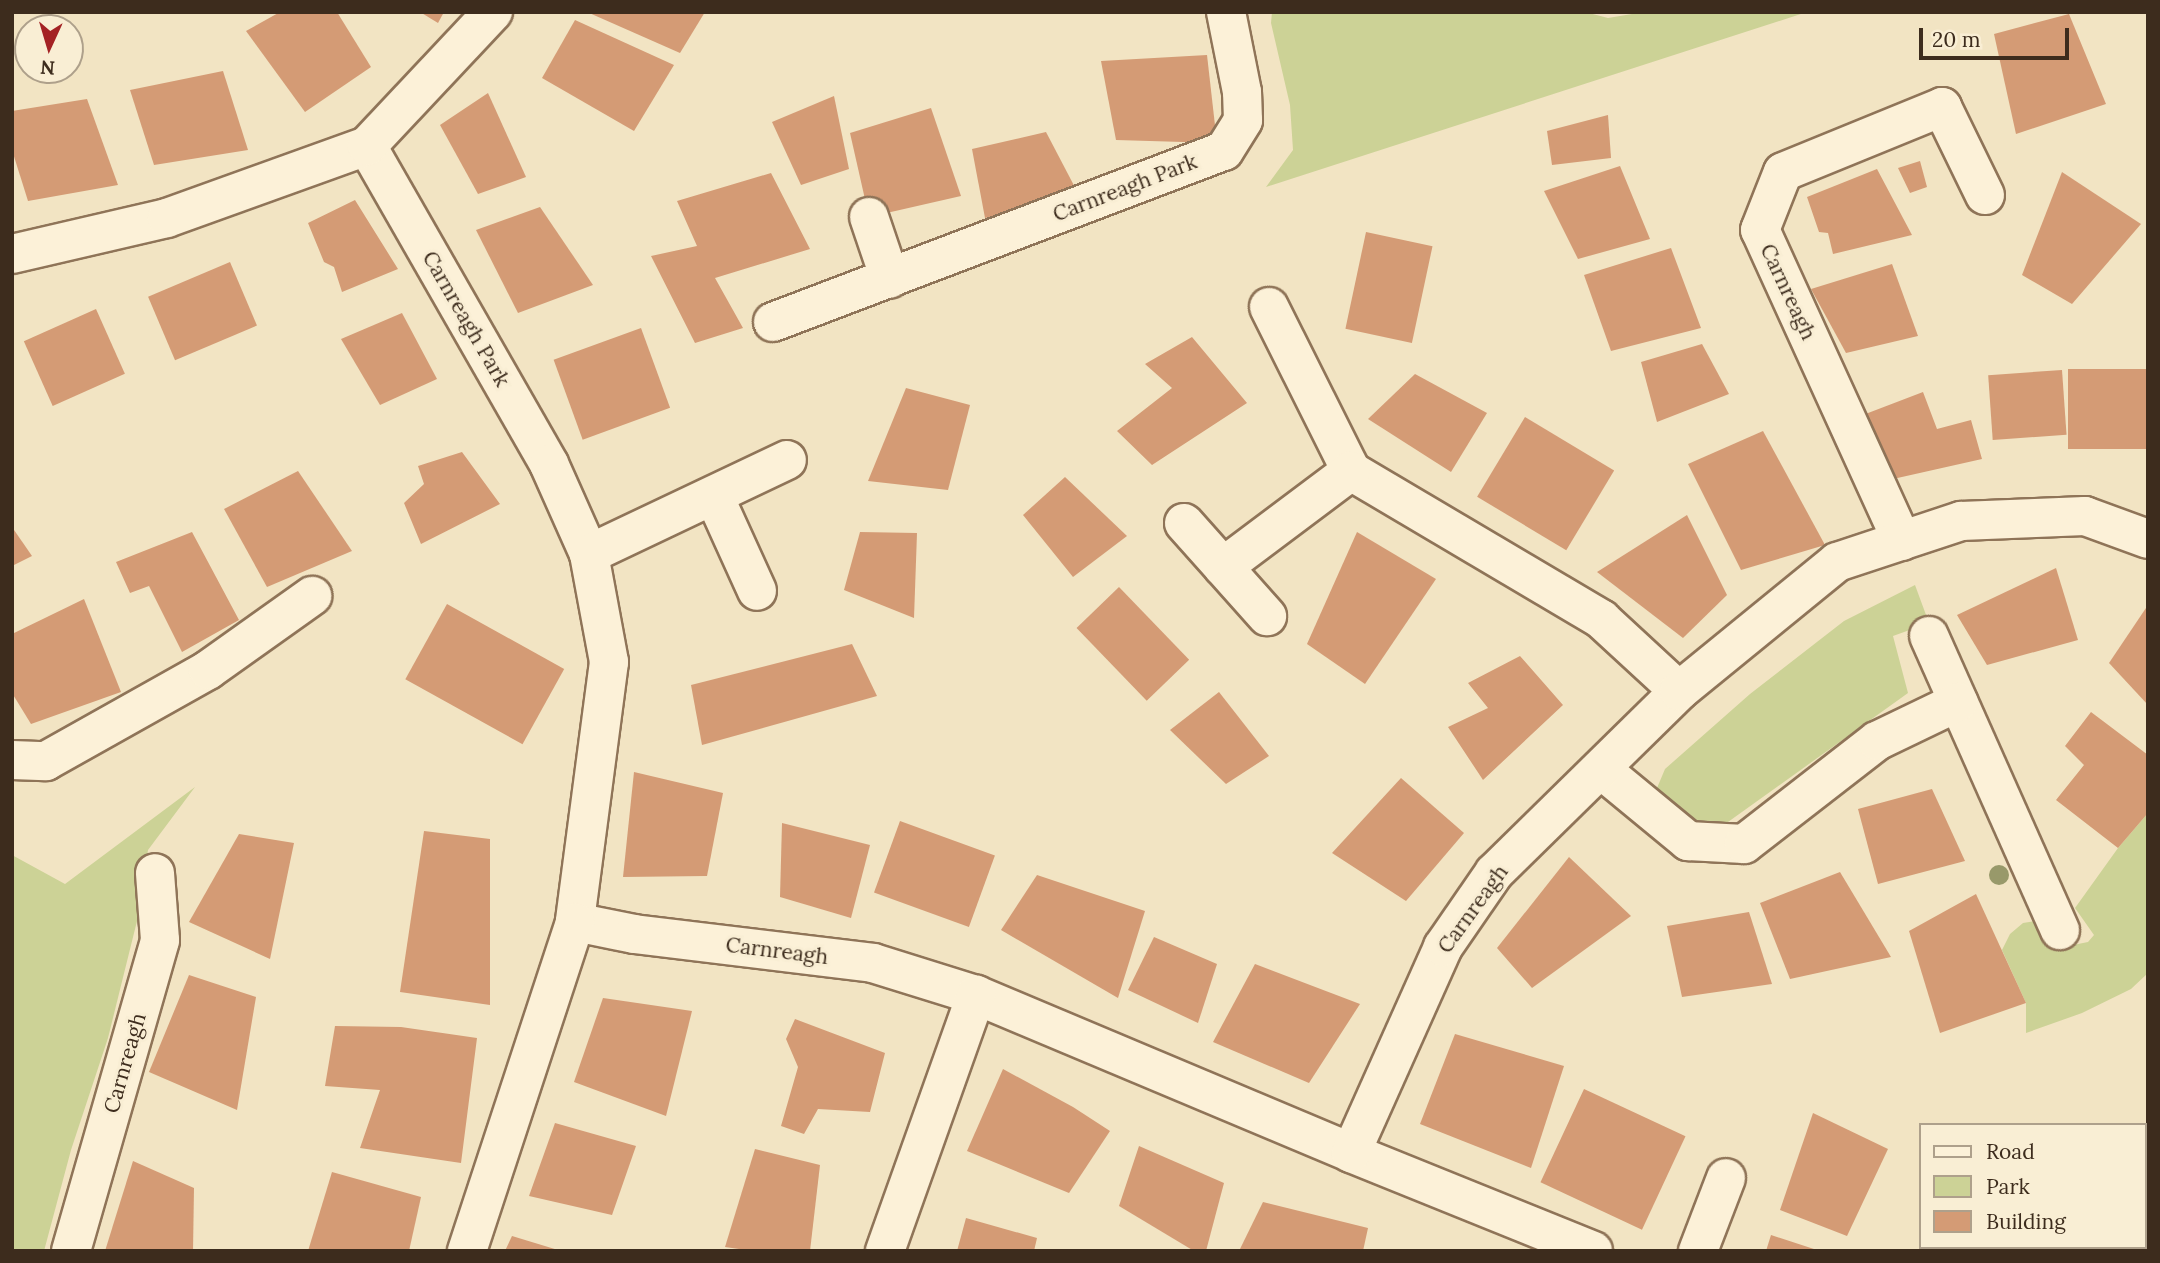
<!DOCTYPE html>
<style>
body{margin:0}
#map{position:relative;width:2160px;height:1263px;overflow:hidden;background:#f2e4c3;font-family:Lora,serif}
div>[style]{position:absolute}
[style*='--x']{left:calc(var(--x)*1px);top:calc(var(--y)*1px);width:calc(var(--w)*1px);rotate:calc(var(--a)*1deg)}
.green>*{inset:0;background:#ccd296}
.building>*{inset:0;background:#d49b75;transform-origin:0 0}
.roads{filter:drop-shadow(2px 0 #8f7458) drop-shadow(-2px 0 #8f7458) drop-shadow(0 2px #8f7458) drop-shadow(0 -2px #8f7458)}
.street>*{height:38px;margin:-19px;padding:0 19px;transform-origin:19px;border-radius:19px;background:#fcf1d8}
.trees>*{width:20px;height:20px;margin:-10px;border-radius:50%;background:#98996a}
span{translate:-50% -50%;white-space:nowrap;text-align:center;line-height:1.15;-webkit-text-stroke:6px #f9eed4;paint-order:stroke}
.street-label{font-size:21px;color:#3d2c1d}
.frame{position:absolute;inset:0;border:14px solid #3d2c1d;pointer-events:none}
.legend{position:absolute;left:1919px;top:1123px;width:228px;height:126px;box-sizing:border-box;background:#f9eed4;border:2px solid #aea08b;margin:0;padding:9px 12px;list-style:none;font-size:21px;color:#3d2c1d}
.legend li{display:flex;align-items:center;gap:14px;height:35px}
.legend b{width:35px;border:2px solid #aea08b}
.north{position:absolute;left:14px;top:14px;width:70px;height:70px;box-sizing:border-box;background:#f9eed4;border:2px solid #aea08b;border-radius:50%;rotate:184deg;font-size:19px;font-weight:700;line-height:28px;text-align:center;color:#3d2c1d}
.north::after{content:'';display:block;margin:auto;width:24px;height:32px;background:#a42224;clip-path:polygon(50% 0,100% 100%,50% 72%,0 100%)}
.scale{position:absolute;left:1919px;top:28px;width:150px;height:32px;box-sizing:border-box;border:4px solid #3d2c1d;border-top:0;padding-left:9px;font-size:21px;line-height:24px;white-space:nowrap;color:#3d2c1d;-webkit-text-stroke:5px #f9eed4;paint-order:stroke}
</style>
<div id="map">
<div class="green">
<i style="clip-path:polygon(1272px 12px,1585px 12px,1608px 18px,1644px 12px,1807px 12px,1266px 187px,1293px 150px,1290px 105px,1271px 23px)"></i>
<i style="clip-path:polygon(1915px 585px,1929px 623px,1893px 636px,1908px 693px,1721px 827px,1687px 826px,1664px 808px,1657px 788px,1665px 769px,1750px 694px,1844px 621px)"></i>
<i style="clip-path:polygon(195px 787px,148px 850px,137px 921px,108px 1038px,71px 1150px,44px 1251px,12px 1251px,12px 855px,65px 884px)"></i>
<i style="clip-path:polygon(2148px 813px,2148px 973px,2131px 989px,2082px 1013px,2026px 1033px,2026px 1003px,2002px 950px,2010px 934px,2023px 923px,2035px 921px,2073px 945px,2088px 942px,2094px 935px,2075px 908px,2118px 848px)"></i>
</div>
<div class="building">
<i style="clip-path:polygon(280px 12px,337px 12px,371px 67px,305px 112px,246px 31px)"></i>
<i style="clip-path:polygon(420px 12px,444px 12px,438px 23px)"></i>
<i style="clip-path:polygon(587px 12px,705px 12px,680px 53px)"></i>
<i style="clip-path:polygon(2069px 14px,2106px 104px,2016px 134px,1994px 34px)"></i>
<i style="clip-path:polygon(575px 20px,674px 65px,634px 131px,542px 78px)"></i>
<i style="clip-path:polygon(1207px 55px,1217px 143px,1116px 140px,1101px 61px)"></i>
<i style="clip-path:polygon(223px 71px,248px 150px,154px 165px,130px 90px)"></i>
<i style="clip-path:polygon(488px 93px,526px 177px,478px 194px,440px 125px)"></i>
<i style="clip-path:polygon(834px 96px,849px 169px,801px 185px,772px 122px)"></i>
<i style="clip-path:polygon(87px 99px,118px 185px,28px 201px,12px 150px,12px 111px)"></i>
<i style="clip-path:polygon(931px 108px,961px 196px,869px 217px,850px 133px)"></i>
<i style="clip-path:polygon(1608px 115px,1611px 158px,1552px 165px,1547px 131px)"></i>
<i style="clip-path:polygon(1046px 132px,1080px 197px,985px 218px,972px 149px)"></i>
<i style="clip-path:polygon(1920px 161px,1927px 187px,1910px 193px,1898px 168px)"></i>
<i style="clip-path:polygon(1620px 166px,1650px 239px,1578px 259px,1544px 191px)"></i>
<i style="clip-path:polygon(1877px 169px,1912px 235px,1833px 254px,1828px 233px,1819px 232px,1807px 197px)"></i>
<i style="clip-path:polygon(2062px 172px,2141px 224px,2072px 304px,2022px 275px)"></i>
<i style="clip-path:polygon(771px 173px,810px 249px,715px 278px,743px 328px,695px 343px,651px 256px,697px 246px,677px 201px)"></i>
<i style="clip-path:polygon(355px 200px,398px 269px,342px 292px,334px 267px,324px 262px,308px 223px)"></i>
<i style="clip-path:polygon(540px 207px,593px 285px,518px 313px,476px 230px)"></i>
<i style="left:1366px;top:232px;width:68px;height:99px;rotate:12deg"></i>
<i style="clip-path:polygon(1671px 248px,1701px 328px,1611px 351px,1584px 275px)"></i>
<i style="left:230px;top:262px;width:69px;height:89px;rotate:67deg"></i>
<i style="clip-path:polygon(1892px 264px,1918px 336px,1846px 353px,1811px 289px)"></i>
<i style="left:96px;top:309px;width:71px;height:79px;rotate:66deg"></i>
<i style="clip-path:polygon(402px 313px,437px 379px,380px 405px,341px 339px)"></i>
<i style="left:641px;top:328px;width:85px;height:93px;rotate:70deg"></i>
<i style="clip-path:polygon(1192px 337px,1247px 403px,1152px 465px,1117px 431px,1172px 388px,1145px 364px)"></i>
<i style="clip-path:polygon(1702px 344px,1729px 394px,1657px 422px,1641px 362px)"></i>
<i style="left:2148px;top:369px;width:80px;height:80px;rotate:90deg"></i>
<i style="left:2062px;top:370px;width:65px;height:74px;rotate:86deg"></i>
<i style="clip-path:polygon(1415px 374px,1487px 413px,1451px 472px,1368px 419px)"></i>
<i style="clip-path:polygon(906px 388px,970px 405px,948px 490px,868px 481px)"></i>
<i style="clip-path:polygon(1923px 392px,1937px 429px,1971px 420px,1982px 459px,1893px 479px,1855px 418px)"></i>
<i style="left:1525px;top:417px;width:104px;height:93px;rotate:31deg"></i>
<i style="clip-path:polygon(1763px 431px,1825px 545px,1741px 570px,1688px 464px)"></i>
<i style="clip-path:polygon(462px 452px,500px 504px,421px 544px,404px 503px,424px 484px,418px 466px)"></i>
<i style="clip-path:polygon(298px 471px,352px 551px,267px 587px,224px 509px)"></i>
<i style="clip-path:polygon(1065px 477px,1127px 536px,1073px 577px,1023px 515px)"></i>
<i style="clip-path:polygon(1687px 515px,1727px 595px,1683px 638px,1597px 572px)"></i>
<i style="clip-path:polygon(12px 527px,32px 556px,12px 566px)"></i>
<i style="clip-path:polygon(192px 532px,239px 620px,182px 652px,149px 586px,130px 593px,116px 562px)"></i>
<i style="clip-path:polygon(860px 532px,917px 533px,914px 618px,844px 590px)"></i>
<i style="clip-path:polygon(1357px 532px,1436px 579px,1365px 684px,1307px 644px)"></i>
<i style="clip-path:polygon(2056px 568px,2078px 640px,1987px 665px,1957px 615px)"></i>
<i style="left:1119px;top:587px;width:101px;height:59px;rotate:46deg"></i>
<i style="clip-path:polygon(84px 599px,121px 692px,31px 724px,12px 693px,12px 634px)"></i>
<i style="left:447px;top:604px;width:134px;height:86px;rotate:29deg"></i>
<i style="clip-path:polygon(2148px 605px,2148px 705px,2109px 663px)"></i>
<i style="clip-path:polygon(852px 644px,877px 696px,702px 745px,691px 685px)"></i>
<i style="clip-path:polygon(1520px 656px,1563px 705px,1483px 780px,1448px 727px,1488px 708px,1468px 683px)"></i>
<i style="clip-path:polygon(1219px 692px,1269px 756px,1226px 784px,1170px 730px)"></i>
<i style="clip-path:polygon(2091px 712px,2148px 755px,2148px 813px,2118px 848px,2056px 800px,2084px 765px,2065px 746px)"></i>
<i style="clip-path:polygon(634px 772px,723px 793px,707px 876px,623px 877px)"></i>
<i style="clip-path:polygon(1401px 778px,1464px 833px,1406px 901px,1332px 853px)"></i>
<i style="clip-path:polygon(1932px 789px,1965px 861px,1878px 884px,1858px 809px)"></i>
<i style="left:900px;top:821px;width:101px;height:76px;rotate:20deg"></i>
<i style="clip-path:polygon(782px 823px,870px 845px,851px 918px,780px 897px)"></i>
<i style="clip-path:polygon(424px 831px,490px 839px,490px 1005px,400px 992px)"></i>
<i style="clip-path:polygon(239px 834px,294px 843px,270px 959px,189px 922px)"></i>
<i style="clip-path:polygon(1569px 857px,1631px 916px,1532px 988px,1497px 948px)"></i>
<i style="clip-path:polygon(1840px 872px,1891px 957px,1790px 979px,1760px 903px)"></i>
<i style="clip-path:polygon(1037px 875px,1145px 911px,1118px 998px,1001px 930px)"></i>
<i style="clip-path:polygon(1976px 894px,2026px 1003px,1940px 1033px,1909px 931px)"></i>
<i style="clip-path:polygon(1749px 912px,1772px 984px,1682px 997px,1667px 926px)"></i>
<i style="clip-path:polygon(1154px 937px,1217px 964px,1198px 1023px,1128px 990px)"></i>
<i style="clip-path:polygon(1255px 964px,1360px 1004px,1309px 1083px,1213px 1042px)"></i>
<i style="clip-path:polygon(189px 975px,256px 997px,237px 1110px,149px 1072px)"></i>
<i style="clip-path:polygon(603px 998px,692px 1011px,666px 1116px,574px 1082px)"></i>
<i style="clip-path:polygon(795px 1019px,885px 1053px,870px 1112px,818px 1109px,804px 1134px,781px 1126px,798px 1067px,786px 1039px)"></i>
<i style="clip-path:polygon(335px 1026px,401px 1027px,477px 1038px,461px 1163px,360px 1148px,380px 1090px,325px 1086px)"></i>
<i style="clip-path:polygon(1455px 1034px,1564px 1066px,1531px 1168px,1420px 1124px)"></i>
<i style="clip-path:polygon(1003px 1069px,1073px 1107px,1110px 1131px,1069px 1193px,967px 1151px)"></i>
<i style="left:1584px;top:1089px;width:112px;height:103px;rotate:25deg"></i>
<i style="clip-path:polygon(1813px 1113px,1888px 1149px,1847px 1236px,1780px 1210px)"></i>
<i style="clip-path:polygon(555px 1123px,636px 1146px,612px 1215px,529px 1196px)"></i>
<i style="clip-path:polygon(1139px 1146px,1224px 1183px,1206px 1251px,1194px 1251px,1119px 1206px)"></i>
<i style="clip-path:polygon(755px 1149px,820px 1165px,810px 1251px,753px 1251px,725px 1247px)"></i>
<i style="clip-path:polygon(133px 1161px,194px 1188px,193px 1251px,105px 1251px)"></i>
<i style="clip-path:polygon(332px 1172px,421px 1197px,409px 1251px,308px 1251px)"></i>
<i style="clip-path:polygon(1263px 1202px,1368px 1228px,1363px 1251px,1239px 1251px)"></i>
<i style="clip-path:polygon(966px 1218px,1037px 1238px,1034px 1251px,957px 1251px)"></i>
<i style="clip-path:polygon(1771px 1235px,1817px 1250px,1817px 1251px,1766px 1251px)"></i>
<i style="clip-path:polygon(512px 1236px,558px 1250px,558px 1251px,505px 1251px)"></i>
<i style="left:2035px;top:1247px;width:106px;height:4px"></i>
</div>
<div class="roads">
<div class="street">
<i style="--x:367;--y:146;--w:366;--a:60.2"></i>
<i style="--x:549;--y:464;--w:98;--a:66"></i>
<i style="--x:589;--y:554;--w:110;--a:79.5"></i>
<i style="--x:609;--y:662;--w:262;--a:97.5"></i>
<i style="--x:575;--y:922;--w:60;--a:11.5"></i>
<i style="--x:634;--y:934;--w:241;--a:6.9"></i>
<i style="--x:873;--y:963;--w:108;--a:17.3"></i>
<i style="--x:976;--y:995;--w:407;--a:22.8"></i>
<i style="--x:1351;--y:1153;--w:261;--a:22"></i>
<i style="--x:869;--y:217;--w:65;--a:71.3"></i>
<i style="--x:12;--y:254;--w:159;--a:-13.1"></i>
<i style="--x:167;--y:218;--w:213;--a:-19.8"></i>
<i style="--x:367;--y:146;--w:184;--a:-46.8"></i>
<i style="--x:1269;--y:307;--w:183;--a:63.4"></i>
<i style="--x:1351;--y:471;--w:291;--a:30.6"></i>
<i style="--x:1601;--y:619;--w:106;--a:42.7"></i>
<i style="--x:773;--y:322;--w:482;--a:-20.8"></i>
<i style="--x:1224;--y:151;--w:36;--a:-58"></i>
<i style="--x:1243;--y:120;--w:28;--a:-92"></i>
<i style="--x:1242;--y:92;--w:82;--a:-101.3"></i>
<i style="--x:714;--y:496;--w:104;--a:65.6"></i>
<i style="--x:1184;--y:523;--w:125;--a:48.3"></i>
<i style="--x:1902;--y:541;--w:342;--a:-114.5"></i>
<i style="--x:1760;--y:230;--w:62;--a:-68.4"></i>
<i style="--x:1783;--y:172;--w:172;--a:-22.2"></i>
<i style="--x:1942;--y:107;--w:98;--a:64"></i>
<i style="--x:589;--y:554;--w:219;--a:-25.4"></i>
<i style="--x:1223;--y:567;--w:160;--a:-36.9"></i>
<i style="--x:1929;--y:636;--w:322;--a:66"></i>
<i style="--x:12;--y:760;--w:34;--a:2"></i>
<i style="--x:46;--y:761;--w:186;--a:-29.3"></i>
<i style="--x:208;--y:670;--w:128;--a:-35.4"></i>
<i style="--x:1602;--y:770;--w:112;--a:39.5"></i>
<i style="--x:1688;--y:841;--w:56;--a:3.1"></i>
<i style="--x:1744;--y:844;--w:168;--a:-37.8"></i>
<i style="--x:1877;--y:741;--w:90;--a:-25.7"></i>
<i style="--x:1351;--y:1153;--w:226;--a:-65.9"></i>
<i style="--x:1443;--y:947;--w:90;--a:-55.4"></i>
<i style="--x:1494;--y:873;--w:260;--a:-44.5"></i>
<i style="--x:1679;--y:691;--w:204;--a:-39.2"></i>
<i style="--x:1837;--y:562;--w:131;--a:-18.3"></i>
<i style="--x:1961;--y:521;--w:124;--a:-2.3"></i>
<i style="--x:2085;--y:516;--w:67;--a:20.1"></i>
<i style="--x:71;--y:1251;--w:323;--a:-74"></i>
<i style="--x:160;--y:940;--w:67;--a:-94.3"></i>
<i style="--x:467;--y:1251;--w:346;--a:-71.8"></i>
<i style="--x:885;--y:1251;--w:272;--a:-70.4"></i>
<i style="--x:1698;--y:1251;--w:78;--a:-69"></i>
</div>
</div>
<div class="trees">
<i style="left:1999px;top:875px"></i>
</div>
<div class="street-label">
<span style="left:1125px;top:188px;rotate:-21deg">Carnreagh Park</span>
<span style="left:1788px;top:292px;rotate:65deg">Carnreagh</span>
<span style="left:466px;top:319px;rotate:60deg">Carnreagh Park</span>
<span style="left:1473px;top:909px;rotate:-54deg">Carnreagh</span>
<span style="left:777px;top:951px;rotate:7deg">Carnreagh</span>
<span style="left:125px;top:1063px;rotate:-74deg">Carnreagh</span>
</div>
<div class="frame"></div>
<ul class="legend">
<li><b style="height:9px;background:#fcf1d8"></b>Road</li>
<li><b style="height:19px;background:#ccd296"></b>Park</li>
<li><b style="height:19px;background:#d49b75"></b>Building</li>
</ul>
<div class="north">N</div>
<div class="scale">20 m</div>
</div>
